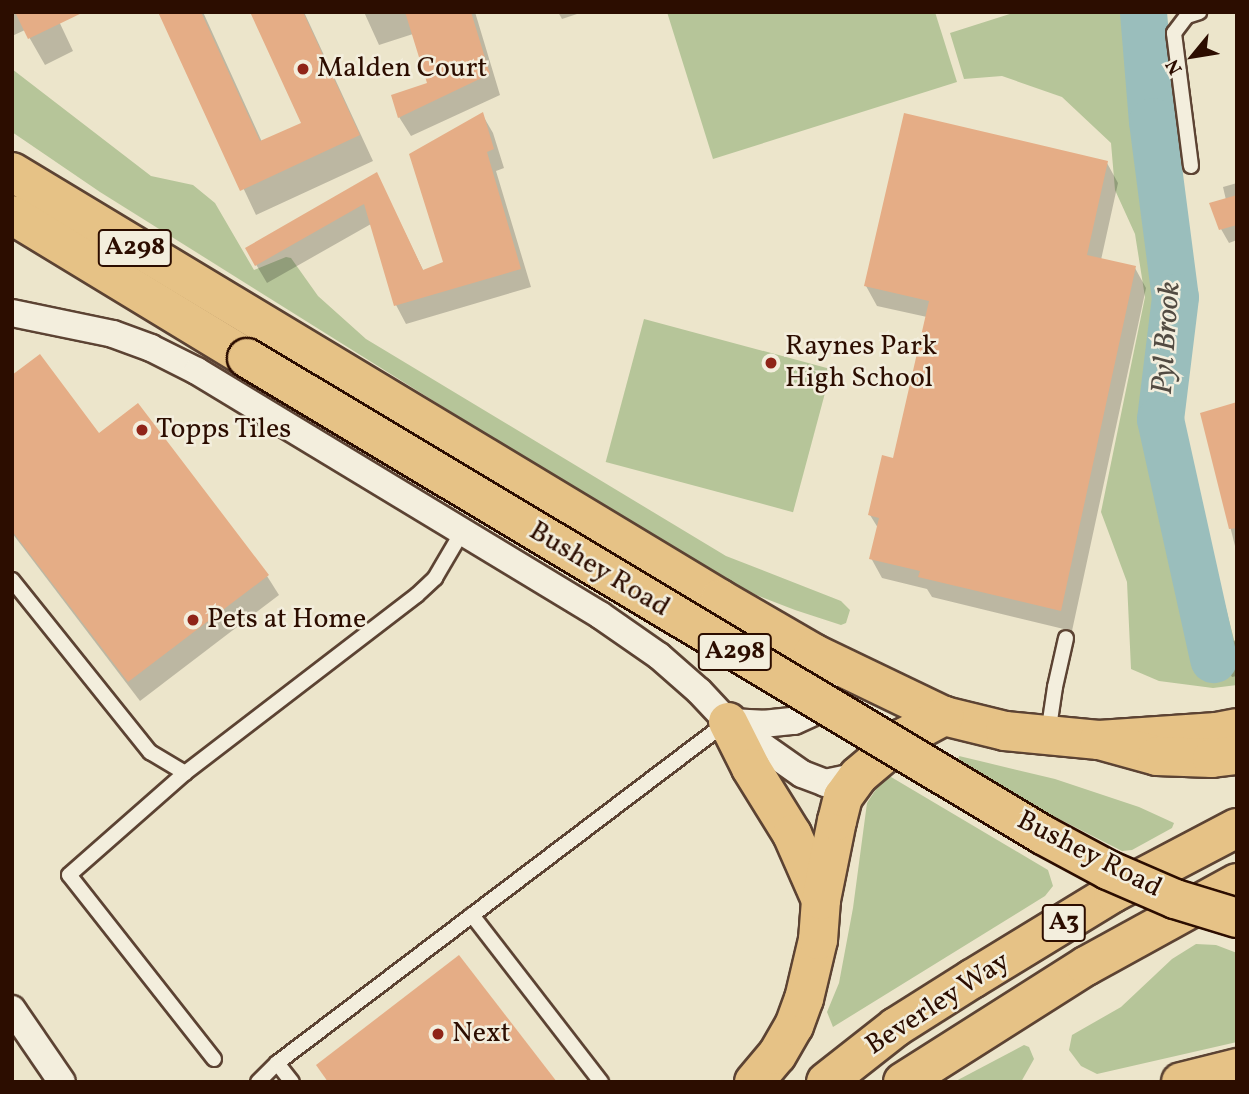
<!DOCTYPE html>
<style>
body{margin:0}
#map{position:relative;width:1249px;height:1094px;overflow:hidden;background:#ece5cb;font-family:Vollkorn,serif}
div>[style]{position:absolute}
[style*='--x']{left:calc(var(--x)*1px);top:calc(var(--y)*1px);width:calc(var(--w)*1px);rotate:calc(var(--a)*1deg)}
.green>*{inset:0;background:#b6c599;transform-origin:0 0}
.shadow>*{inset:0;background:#0003}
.river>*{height:47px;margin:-23.5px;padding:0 23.5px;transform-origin:23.5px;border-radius:23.5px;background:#9abebc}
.building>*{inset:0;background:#e5ad86}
.roads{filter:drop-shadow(2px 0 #5c4333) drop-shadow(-2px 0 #5c4333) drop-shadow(0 2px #5c4333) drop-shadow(0 -2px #5c4333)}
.service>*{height:14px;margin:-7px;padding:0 7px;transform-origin:7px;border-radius:7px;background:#f3eedd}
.minor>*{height:26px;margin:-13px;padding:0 13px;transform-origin:13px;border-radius:13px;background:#f3eedd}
.primary>*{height:38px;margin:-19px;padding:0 19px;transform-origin:19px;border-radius:19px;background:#e6c286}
.trunk>*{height:38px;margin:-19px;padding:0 19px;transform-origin:19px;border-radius:19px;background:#e6c286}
.bridges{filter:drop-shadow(2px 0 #2c0d00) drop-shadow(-2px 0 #2c0d00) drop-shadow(0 2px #2c0d00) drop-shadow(0 -2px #2c0d00)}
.primary-bridge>*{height:38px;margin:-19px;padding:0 19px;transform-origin:19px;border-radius:19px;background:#e6c286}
.dots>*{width:19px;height:19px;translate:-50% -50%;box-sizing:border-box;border:4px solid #f3eedd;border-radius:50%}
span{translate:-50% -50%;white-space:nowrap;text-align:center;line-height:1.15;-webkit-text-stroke:5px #f3eedd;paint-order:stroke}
.shield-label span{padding:2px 5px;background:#f3eedd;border:2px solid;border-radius:5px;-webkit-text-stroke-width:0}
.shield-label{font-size:26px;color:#2c0d00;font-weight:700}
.poi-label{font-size:28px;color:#2c0d00}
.left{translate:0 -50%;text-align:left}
.street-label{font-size:28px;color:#2c0d00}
.water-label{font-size:30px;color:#524b42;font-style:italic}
.frame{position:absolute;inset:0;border:14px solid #2c0d00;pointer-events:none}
.north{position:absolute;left:1158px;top:21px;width:70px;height:70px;-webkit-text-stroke:5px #f3eedd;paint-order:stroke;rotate:240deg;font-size:19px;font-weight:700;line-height:28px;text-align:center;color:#2c0d00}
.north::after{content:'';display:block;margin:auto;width:24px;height:32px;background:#2c0d00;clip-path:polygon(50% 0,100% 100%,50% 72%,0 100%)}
</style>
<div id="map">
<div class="green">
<i style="clip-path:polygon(667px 12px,935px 12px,957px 82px,713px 159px)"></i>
<i style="clip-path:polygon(1016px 12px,1149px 12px,1162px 131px,1189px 253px,1176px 414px,1237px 651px,1237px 685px,1213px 688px,1159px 681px,1131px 669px,1127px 582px,1101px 512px,1145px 297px,1135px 234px,1115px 190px,1111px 143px,1062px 97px,1002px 76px,964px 79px,950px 33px)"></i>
<i style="clip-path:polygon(12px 69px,151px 176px,193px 185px,215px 203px,254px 270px,286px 257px,291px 258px,318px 296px,366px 339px,726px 556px,841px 601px,850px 610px,846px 623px,841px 625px,795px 610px,723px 582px,100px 192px,12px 132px)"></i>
<i style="left:644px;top:319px;width:194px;height:148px;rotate:15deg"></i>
<i style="clip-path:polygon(959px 756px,1055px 779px,1139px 807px,1174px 823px,1172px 828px,1132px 850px,1122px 851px,1016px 797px,958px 763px)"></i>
<i style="clip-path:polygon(886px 774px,1048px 870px,1053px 886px,1045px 896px,833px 1027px,827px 1012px,839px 983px,853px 908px,867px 803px)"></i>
<i style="clip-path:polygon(1196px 944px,1216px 945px,1237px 953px,1237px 1042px,1097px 1074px,1081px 1066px,1069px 1050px,1072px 1035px,1121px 1007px,1172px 959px)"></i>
<i style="clip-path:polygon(1024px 1045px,1029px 1047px,1034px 1059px,1021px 1082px,954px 1082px)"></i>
</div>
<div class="shadow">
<i style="clip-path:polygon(12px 12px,61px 12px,56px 15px,73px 51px,45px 65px,25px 30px,12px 36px)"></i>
<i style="clip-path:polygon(160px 12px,203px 12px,262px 142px,303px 124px,252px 12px,304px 12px,373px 161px,256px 215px)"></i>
<i style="clip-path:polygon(364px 12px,475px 12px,500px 95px,411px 136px,399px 117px,429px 84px,413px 34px,379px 45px)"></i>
<i style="clip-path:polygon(558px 12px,583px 12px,562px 19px)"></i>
<i style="clip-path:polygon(482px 114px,493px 133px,504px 168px,496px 171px,531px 287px,406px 324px,396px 305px,371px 224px,267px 283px,247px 249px,377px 175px,424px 272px,445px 264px)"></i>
<i style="clip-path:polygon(1107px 163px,1118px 183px,1101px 260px,1135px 268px,1146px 288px,1072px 631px,932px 597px,927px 589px,882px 578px,871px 558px,878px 528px,870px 515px,894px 460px,927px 317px,877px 306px,866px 286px)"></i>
<i style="clip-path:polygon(1237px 183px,1237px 240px,1229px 243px,1221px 229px,1226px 200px,1223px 187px)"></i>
<i style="clip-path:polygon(12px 378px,99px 435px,267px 576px,279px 595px,140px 701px,12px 533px)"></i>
<i style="clip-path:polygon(1237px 404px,1237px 554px,1202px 414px)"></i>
<i style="clip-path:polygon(1237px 640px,1237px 676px,1232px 677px,1224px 664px,1220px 644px)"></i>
</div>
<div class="river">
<i style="--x:1143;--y:12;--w:109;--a:85.3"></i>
<i style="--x:1152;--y:121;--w:177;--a:82.6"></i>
<i style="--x:1175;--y:297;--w:123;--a:97"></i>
<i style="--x:1160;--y:419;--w:246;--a:77.5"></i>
</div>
<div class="building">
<i style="clip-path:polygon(15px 12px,84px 12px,28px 39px)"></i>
<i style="clip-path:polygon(158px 12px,201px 12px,260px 141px,301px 123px,250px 12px,303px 12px,360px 135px,240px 191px)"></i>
<i style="clip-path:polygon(405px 12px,471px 12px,490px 74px,398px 118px,391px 95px,427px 83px)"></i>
<i style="clip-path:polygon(483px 112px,494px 149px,487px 152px,521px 269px,394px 306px,364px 204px,255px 266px,245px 248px,377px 172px,423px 270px,443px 262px,409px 154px)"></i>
<i style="clip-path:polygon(904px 113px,1108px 161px,1087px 255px,1136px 266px,1061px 611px,918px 577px,920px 571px,869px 559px,879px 518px,868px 515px,882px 455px,893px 458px,929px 301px,864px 286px)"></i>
<i style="clip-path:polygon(1237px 195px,1237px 225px,1219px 230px,1209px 203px)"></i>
<i style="clip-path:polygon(40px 354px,99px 433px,138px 403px,269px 575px,128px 682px,12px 531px,12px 375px)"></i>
<i style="clip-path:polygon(1237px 402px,1237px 528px,1229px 529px,1200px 413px)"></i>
<i style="clip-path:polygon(459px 955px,557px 1082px,328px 1082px,316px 1065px)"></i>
</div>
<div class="roads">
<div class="service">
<i style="--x:1191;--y:166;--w:134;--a:-97.3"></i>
<i style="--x:1174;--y:33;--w:21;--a:-53"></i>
<i style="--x:1187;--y:16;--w:13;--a:-18"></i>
<i style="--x:12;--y:580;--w:221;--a:51.3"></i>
<i style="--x:150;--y:752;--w:41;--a:31"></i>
<i style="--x:1048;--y:734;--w:48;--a:-81.5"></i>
<i style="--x:1055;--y:687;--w:50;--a:-77.3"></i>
<i style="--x:472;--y:915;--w:211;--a:52.3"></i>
<i style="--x:214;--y:1059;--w:234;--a:-128.2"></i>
<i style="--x:69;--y:875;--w:154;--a:-41.3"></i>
<i style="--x:185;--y:773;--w:292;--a:-37.5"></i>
<i style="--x:417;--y:595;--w:25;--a:-43"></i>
<i style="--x:435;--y:578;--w:53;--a:-59.6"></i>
<i style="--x:277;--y:1063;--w:24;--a:52"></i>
<i style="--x:258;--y:1082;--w:27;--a:-45"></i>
<i style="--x:277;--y:1063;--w:565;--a:-37.15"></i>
</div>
<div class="minor">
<i style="--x:12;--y:313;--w:103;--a:11.7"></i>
<i style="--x:113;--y:334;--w:40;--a:20.2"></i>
<i style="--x:151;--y:348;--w:51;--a:26.6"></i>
<i style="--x:197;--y:371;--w:471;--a:31.2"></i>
<i style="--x:600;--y:615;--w:72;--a:34.8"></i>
<i style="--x:659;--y:656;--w:53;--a:41.2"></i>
<i style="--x:699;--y:691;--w:42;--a:46.9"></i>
<i style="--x:728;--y:722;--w:90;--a:35.1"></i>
<i style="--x:802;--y:774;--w:25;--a:21"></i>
<i style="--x:825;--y:783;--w:34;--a:-12"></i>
<i style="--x:730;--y:722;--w:33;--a:3"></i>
<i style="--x:763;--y:724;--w:31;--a:-6"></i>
<i style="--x:794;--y:721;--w:24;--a:-24"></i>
<i style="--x:816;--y:711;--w:22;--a:-66"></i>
<i style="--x:825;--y:691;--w:18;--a:-96"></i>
<i style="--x:823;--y:673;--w:22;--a:-117"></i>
<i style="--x:12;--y:1009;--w:88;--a:55.6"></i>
</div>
<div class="primary">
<i style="--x:12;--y:172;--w:827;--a:31.09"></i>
<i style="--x:720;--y:599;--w:108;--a:30.1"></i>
<i style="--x:813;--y:653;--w:145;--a:25.7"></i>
<i style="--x:944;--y:716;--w:63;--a:13.8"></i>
<i style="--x:1005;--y:731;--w:94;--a:5.5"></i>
<i style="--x:1099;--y:740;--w:118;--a:-3.9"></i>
<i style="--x:1217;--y:732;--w:20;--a:-11"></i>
<i style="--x:12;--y:215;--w:275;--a:31.3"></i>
<i style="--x:858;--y:776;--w:59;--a:-40.2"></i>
<i style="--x:903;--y:738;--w:47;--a:-28.2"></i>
</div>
<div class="trunk">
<i style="--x:728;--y:722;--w:51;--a:63.4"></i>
<i style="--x:751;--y:768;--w:78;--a:58.2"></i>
<i style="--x:792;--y:834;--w:72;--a:66.3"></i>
<i style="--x:1099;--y:740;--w:60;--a:15.4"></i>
<i style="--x:1157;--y:756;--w:55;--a:2.1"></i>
<i style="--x:1212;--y:758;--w:25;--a:-7"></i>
<i style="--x:754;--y:1082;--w:35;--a:-50"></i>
<i style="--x:777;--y:1055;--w:34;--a:-60"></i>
<i style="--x:794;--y:1026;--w:29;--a:-70"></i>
<i style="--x:804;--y:999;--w:61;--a:-76.7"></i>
<i style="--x:818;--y:940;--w:40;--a:-85.7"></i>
<i style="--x:821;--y:900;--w:81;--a:-78.6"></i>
<i style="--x:837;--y:821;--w:25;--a:-76"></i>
<i style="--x:843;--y:797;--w:26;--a:-54"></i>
<i style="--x:826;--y:1082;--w:89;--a:-38.2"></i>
<i style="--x:896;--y:1027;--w:90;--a:-32.3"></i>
<i style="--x:972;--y:979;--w:165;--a:-31.4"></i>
<i style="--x:1113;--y:893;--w:140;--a:-27.7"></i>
<i style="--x:903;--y:1082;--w:217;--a:-32.4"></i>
<i style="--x:1086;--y:966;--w:172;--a:-28.8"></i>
<i style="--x:1181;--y:1082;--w:58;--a:-14"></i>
</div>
</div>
<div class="bridges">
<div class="primary-bridge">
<i style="--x:247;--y:358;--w:928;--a:30.93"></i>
<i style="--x:1043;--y:835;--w:74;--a:28.3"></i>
<i style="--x:1108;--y:870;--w:73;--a:23.4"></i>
<i style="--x:1175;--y:899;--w:65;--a:17"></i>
</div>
</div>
<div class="dots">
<i style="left:303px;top:69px;background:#8f2418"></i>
<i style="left:771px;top:363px;background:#8f2418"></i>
<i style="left:142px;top:430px;background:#8f2418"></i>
<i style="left:193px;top:620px;background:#8f2418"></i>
<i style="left:438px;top:1034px;background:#8f2418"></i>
</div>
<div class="shield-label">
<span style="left:135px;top:248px">A298</span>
<span style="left:735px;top:652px">A298</span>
<span style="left:1064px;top:923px">A3</span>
</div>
<div class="poi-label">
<span class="left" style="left:317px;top:69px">Malden Court</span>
<span class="left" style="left:785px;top:363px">Raynes Park<br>High School</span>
<span class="left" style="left:156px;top:430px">Topps Tiles</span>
<span class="left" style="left:207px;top:620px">Pets at Home</span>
<span class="left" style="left:452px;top:1034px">Next</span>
</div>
<div class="street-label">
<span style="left:599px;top:570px;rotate:31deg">Bushey Road</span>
<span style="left:1089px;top:855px;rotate:27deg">Bushey Road</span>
<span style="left:938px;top:1004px;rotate:-33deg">Beverley Way</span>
</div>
<div class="water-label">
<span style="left:1167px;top:338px;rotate:-86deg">Pyl Brook</span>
</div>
<div class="frame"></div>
<div class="north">N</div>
</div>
